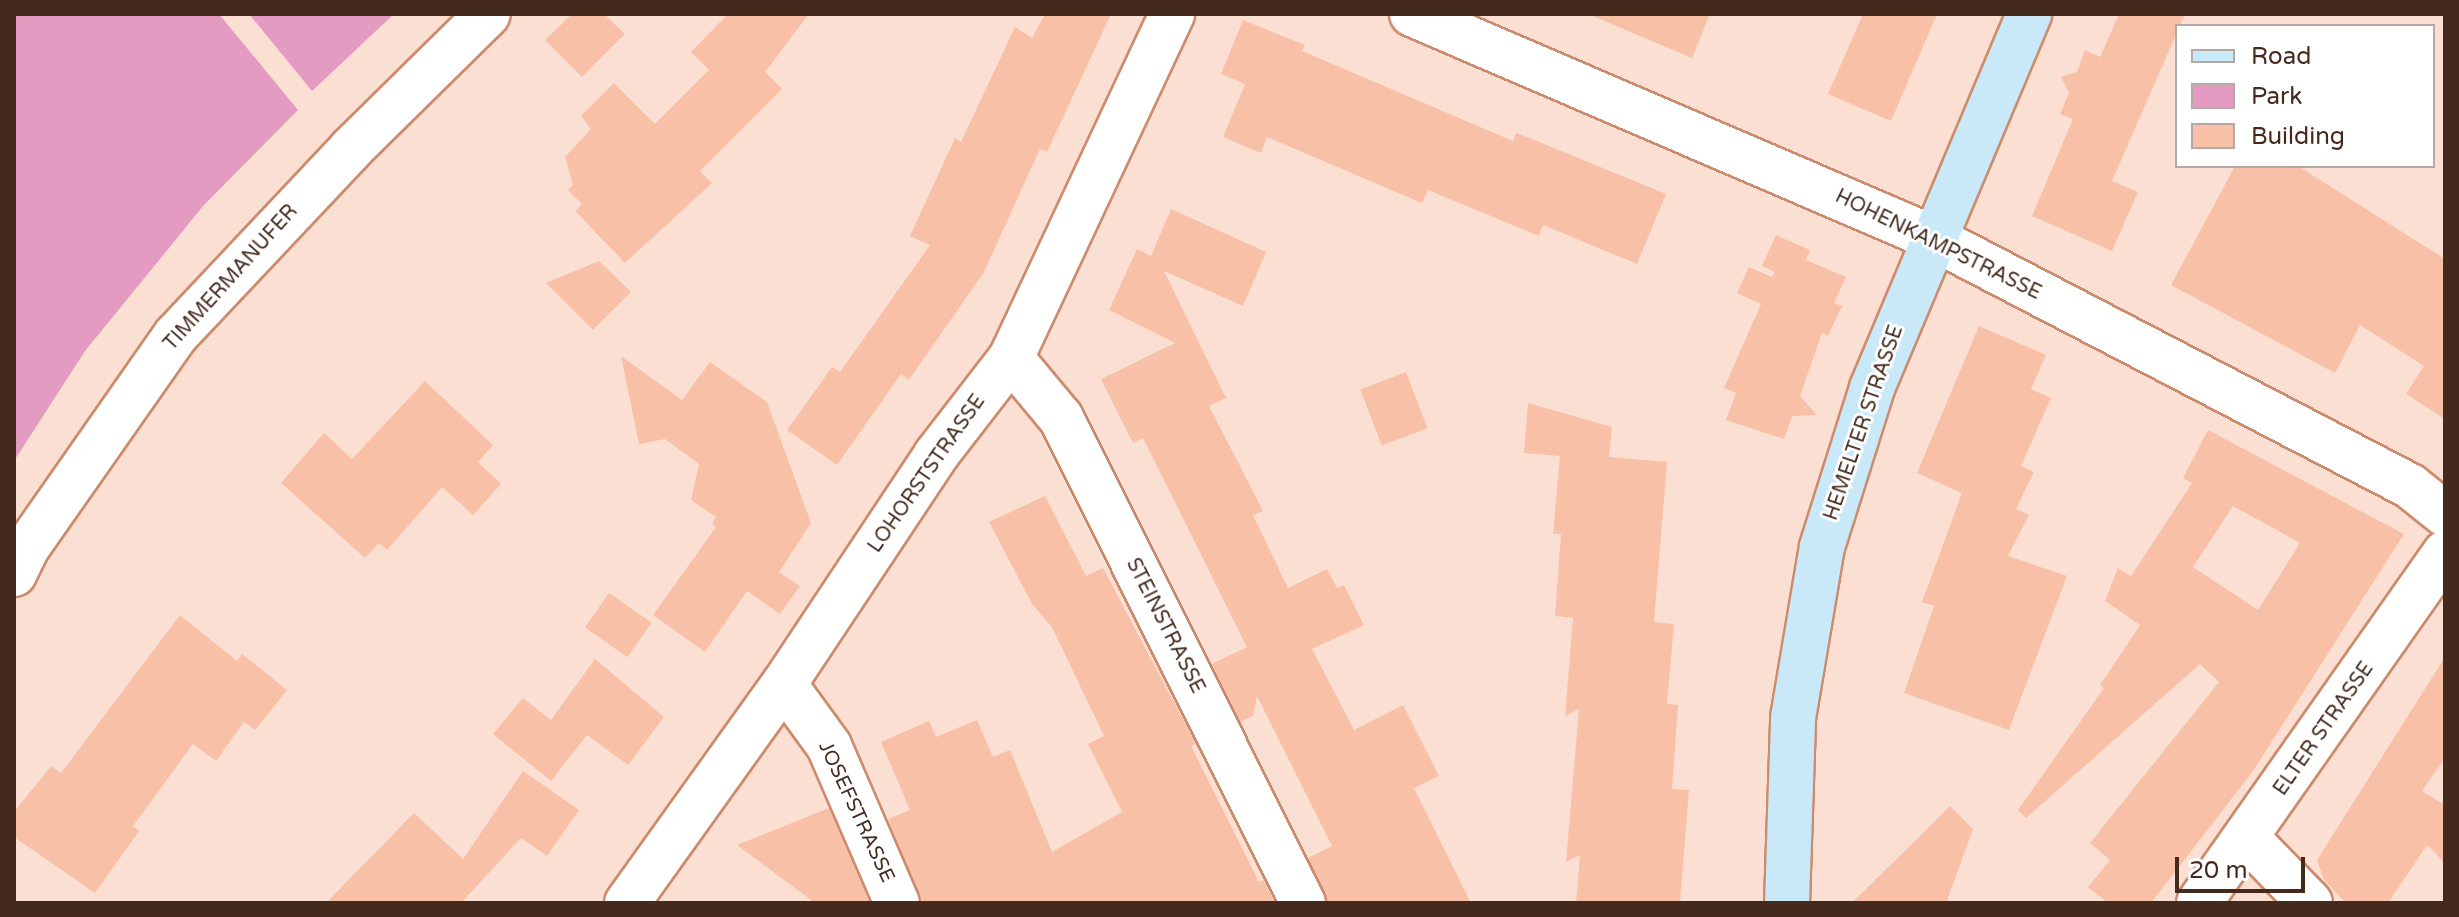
<!DOCTYPE html>
<style>
body{margin:0}
#map{position:relative;width:2459px;height:917px;overflow:hidden;background:#fbdfd2;font-family:"Varela Round",sans-serif}
div>[style]{position:absolute}
[style*='--x']{left:calc(var(--x)*1px);top:calc(var(--y)*1px);width:calc(var(--w)*1px);rotate:calc(var(--a)*1deg)}
.green>*{inset:0;background:#e49bc2}
.building>*{inset:0;background:#f8c1a7;transform-origin:0 0}
.roads{filter:drop-shadow(2px 0 #cc8b6c) drop-shadow(-2px 0 #cc8b6c) drop-shadow(0 2px #cc8b6c) drop-shadow(0 -2px #cc8b6c)}
.minor>*{height:44px;margin:-22px;padding:0 22px;transform-origin:22px;border-radius:22px;background:#fff}
.major>*{height:44px;margin:-22px;padding:0 22px;transform-origin:22px;border-radius:22px;background:#c9e9f8}
span{translate:-50% -50%;white-space:nowrap;text-align:center;line-height:1.15;-webkit-text-stroke:6px #fff;paint-order:stroke}
.street-label{font-size:20px;color:#442a1d}
.frame{position:absolute;inset:0;border:16px solid #442a1d;pointer-events:none}
.legend{position:absolute;left:2175px;top:24px;width:260px;height:144px;box-sizing:border-box;background:#fff;border:2px solid #b4aaa5;margin:0;padding:10px 14px;list-style:none;font-size:24px;color:#442a1d}
.legend li{display:flex;align-items:center;gap:16px;height:40px}
.legend b{width:40px;border:2px solid #b4aaa5}
.scale{position:absolute;left:2175px;top:857px;width:130px;height:36px;box-sizing:border-box;border:4px solid #442a1d;border-top:0;padding-left:10px;font-size:24px;line-height:28px;white-space:nowrap;color:#442a1d;-webkit-text-stroke:6px #fff;paint-order:stroke}
</style>
<div id="map">
<div class="green">
<i style="clip-path:polygon(14px 14px,219px 14px,298px 110px,204px 205px,85px 351px,14px 461px)"></i>
<i style="clip-path:polygon(249px 14px,394px 14px,312px 91px)"></i>
</div>
<div class="building">
<i style="clip-path:polygon(572px 14px,604px 14px,625px 34px,582px 77px,545px 40px)"></i>
<i style="clip-path:polygon(728px 14px,809px 14px,765px 72px,782px 89px,700px 171px,712px 183px,625px 263px,575px 211px,582px 204px,568px 190px,573px 185px,565px 157px,591px 129px,581px 116px,614px 83px,655px 124px,709px 70px,691px 52px)"></i>
<i style="clip-path:polygon(1045px 14px,1111px 14px,1047px 152px,1040px 149px,984px 272px,909px 380px,901px 374px,837px 465px,787px 430px,832px 367px,840px 372px,930px 245px,910px 236px,955px 138px,961px 142px,1015px 27px,1032px 38px)"></i>
<i style="clip-path:polygon(1588px 14px,1710px 14px,1692px 58px)"></i>
<i style="clip-path:polygon(1863px 14px,1937px 14px,1891px 121px,1828px 94px)"></i>
<i style="clip-path:polygon(2119px 14px,2185px 14px,2112px 181px,2138px 192px,2112px 251px,2032px 216px,2073px 119px,2060px 114px,2069px 93px,2061px 77px,2077px 72px,2085px 50px,2100px 57px)"></i>
<i style="clip-path:polygon(1243px 20px,1305px 45px,1302px 51px,1513px 141px,1516px 133px,1532px 139px,1666px 194px,1637px 264px,1543px 225px,1539px 236px,1428px 190px,1422px 203px,1267px 137px,1261px 153px,1223px 137px,1245px 84px,1221px 74px)"></i>
<i style="clip-path:polygon(2235px 166px,2298px 166px,2445px 259px,2445px 419px,2406px 394px,2424px 366px,2360px 325px,2335px 373px,2171px 285px)"></i>
<i style="clip-path:polygon(1171px 209px,1266px 252px,1243px 306px,1164px 271px,1226px 398px,1209px 406px,1263px 511px,1253px 515px,1288px 588px,1327px 569px,1337px 588px,1344px 585px,1364px 625px,1312px 649px,1354px 730px,1403px 705px,1439px 776px,1414px 788px,1471px 903px,1328px 903px,1308px 858px,1332px 846px,1257px 696px,1253px 716px,1240px 722px,1212px 664px,1247px 647px,1143px 438px,1133px 443px,1101px 379px,1175px 343px,1109px 310px,1137px 249px,1151px 256px)"></i>
<i style="clip-path:polygon(1776px 235px,1810px 250px,1806px 260px,1846px 277px,1834px 303px,1842px 306px,1828px 336px,1822px 333px,1800px 396px,1817px 415px,1792px 416px,1784px 439px,1726px 420px,1736px 393px,1724px 388px,1761px 304px,1737px 293px,1749px 267px,1772px 277px,1775px 272px,1762px 266px)"></i>
<i style="clip-path:polygon(599px 261px,631px 292px,593px 330px,546px 283px)"></i>
<i style="clip-path:polygon(1979px 326px,2046px 355px,2031px 389px,2051px 398px,2021px 466px,2034px 472px,2016px 509px,2029px 515px,2008px 556px,2067px 576px,2009px 730px,1904px 693px,1934px 606px,1922px 602px,1962px 493px,1917px 473px)"></i>
<i style="clip-path:polygon(621px 356px,682px 400px,710px 362px,767px 402px,811px 523px,779px 572px,800px 586px,780px 614px,747px 591px,705px 652px,653px 615px,716px 527px,712px 524px,716px 517px,691px 500px,699px 464px,665px 439px,639px 444px)"></i>
<i style="left:1406px;top:372px;width:60px;height:49px;rotate:69deg"></i>
<i style="clip-path:polygon(425px 381px,493px 445px,478px 462px,501px 484px,473px 515px,442px 487px,387px 550px,379px 543px,365px 558px,281px 483px,324px 433px,352px 459px)"></i>
<i style="clip-path:polygon(1528px 403px,1612px 427px,1609px 457px,1667px 462px,1654px 622px,1674px 624px,1667px 704px,1678px 705px,1672px 789px,1689px 790px,1680px 903px,1576px 903px,1580px 855px,1566px 862px,1579px 709px,1565px 716px,1573px 618px,1555px 616px,1561px 534px,1553px 534px,1560px 456px,1524px 453px)"></i>
<i style="clip-path:polygon(evenodd,2208px 430px,2404px 534px,2253px 771px,2151px 903px,2108px 903px,2088px 887px,2110px 860px,2090px 843px,2219px 682px,2200px 664px,2026px 818px,2018px 810px,2104px 688px,2100px 685px,2140px 625px,2105px 601px,2118px 568px,2131px 576px,2192px 483px,2183px 478px,2208px 430px,2233px 506px,2300px 543px,2258px 610px,2193px 567px,2233px 506px)"></i>
<i style="clip-path:polygon(1045px 496px,1086px 576px,1103px 568px,1196px 744px,1191px 746px,1259px 882px,1263px 880px,1275px 903px,922px 903px,888px 819px,910px 810px,881px 742px,929px 721px,936px 737px,977px 720px,993px 757px,1010px 750px,1052px 852px,1122px 812px,1088px 744px,1104px 736px,1052px 627px,1032px 604px,989px 522px)"></i>
<i style="left:609px;top:593px;width:52px;height:42px;rotate:35deg"></i>
<i style="clip-path:polygon(180px 615px,237px 661px,242px 654px,287px 690px,255px 730px,244px 722px,216px 761px,193px 744px,133px 826px,139px 831px,95px 893px,14px 837px,14px 812px,51px 766px,61px 773px)"></i>
<i style="clip-path:polygon(2445px 657px,2445px 758px,2422px 791px,2445px 805px,2445px 863px,2427px 845px,2388px 903px,2346px 903px,2324px 880px,2317px 860px)"></i>
<i style="clip-path:polygon(595px 659px,664px 717px,628px 765px,587px 735px,551px 781px,493px 734px,523px 698px,551px 720px)"></i>
<i style="clip-path:polygon(523px 771px,579px 810px,547px 856px,521px 838px,461px 903px,326px 903px,414px 813px,463px 859px)"></i>
<i style="clip-path:polygon(1950px 806px,1973px 829px,1946px 903px,1852px 903px)"></i>
<i style="clip-path:polygon(829px 808px,870px 903px,815px 903px,737px 845px)"></i>
</div>
<div class="roads">
<div class="minor">
<i style="--x:1412;--y:14;--w:567;--a:23.26"></i>
<i style="--x:1933;--y:238;--w:538;--a:27.47"></i>
<i style="--x:2410;--y:486;--w:45;--a:38.7"></i>
<i style="--x:1011;--y:358;--w:78;--a:50.2"></i>
<i style="--x:1061;--y:418;--w:542;--a:63.48"></i>
<i style="--x:14;--y:574;--w:28;--a:-64"></i>
<i style="--x:26;--y:549;--w:261;--a:-55"></i>
<i style="--x:176;--y:335;--w:255;--a:-46.7"></i>
<i style="--x:351;--y:149;--w:192;--a:-44.6"></i>
<i style="--x:784;--y:684;--w:77;--a:54"></i>
<i style="--x:829;--y:746;--w:171;--a:66.6"></i>
<i style="--x:2248;--y:839;--w:89;--a:45.9"></i>
<i style="--x:627;--y:903;--w:269;--a:-54.4"></i>
<i style="--x:784;--y:684;--w:275;--a:-56.4"></i>
<i style="--x:936;--y:455;--w:123;--a:-52.3"></i>
<i style="--x:1011;--y:358;--w:380;--a:-64.9"></i>
<i style="--x:2199;--y:903;--w:428;--a:-54.9"></i>
</div>
<div class="major">
<i style="--x:1787;--y:903;--w:185;--a:-88.1"></i>
<i style="--x:1793;--y:718;--w:173;--a:-80.4"></i>
<i style="--x:1822;--y:547;--w:167;--a:-72.5"></i>
<i style="--x:1872;--y:388;--w:406;--a:-67.2"></i>
</div>
</div>
<div class="street-label">
<span style="left:1938px;top:245px;rotate:26deg">HOHENKAMPSTRASSE</span>
<span style="left:231px;top:278px;rotate:-48deg">TIMMERMANUFER</span>
<span style="left:1864px;top:423px;rotate:-71deg">HEMELTER STRASSE</span>
<span style="left:927px;top:474px;rotate:-55deg">LOHORSTSTRASSE</span>
<span style="left:1165px;top:626px;rotate:63deg">STEINSTRASSE</span>
<span style="left:2324px;top:729px;rotate:-55deg">ELTER STRASSE</span>
<span style="left:856px;top:812px;rotate:65deg">JOSEFSTRASSE</span>
</div>
<div class="frame"></div>
<ul class="legend">
<li><b style="height:10px;background:#c9e9f8"></b>Road</li>
<li><b style="height:22px;background:#e49bc2"></b>Park</li>
<li><b style="height:22px;background:#f8c1a7"></b>Building</li>
</ul>
<div class="scale">20 m</div>
</div>
